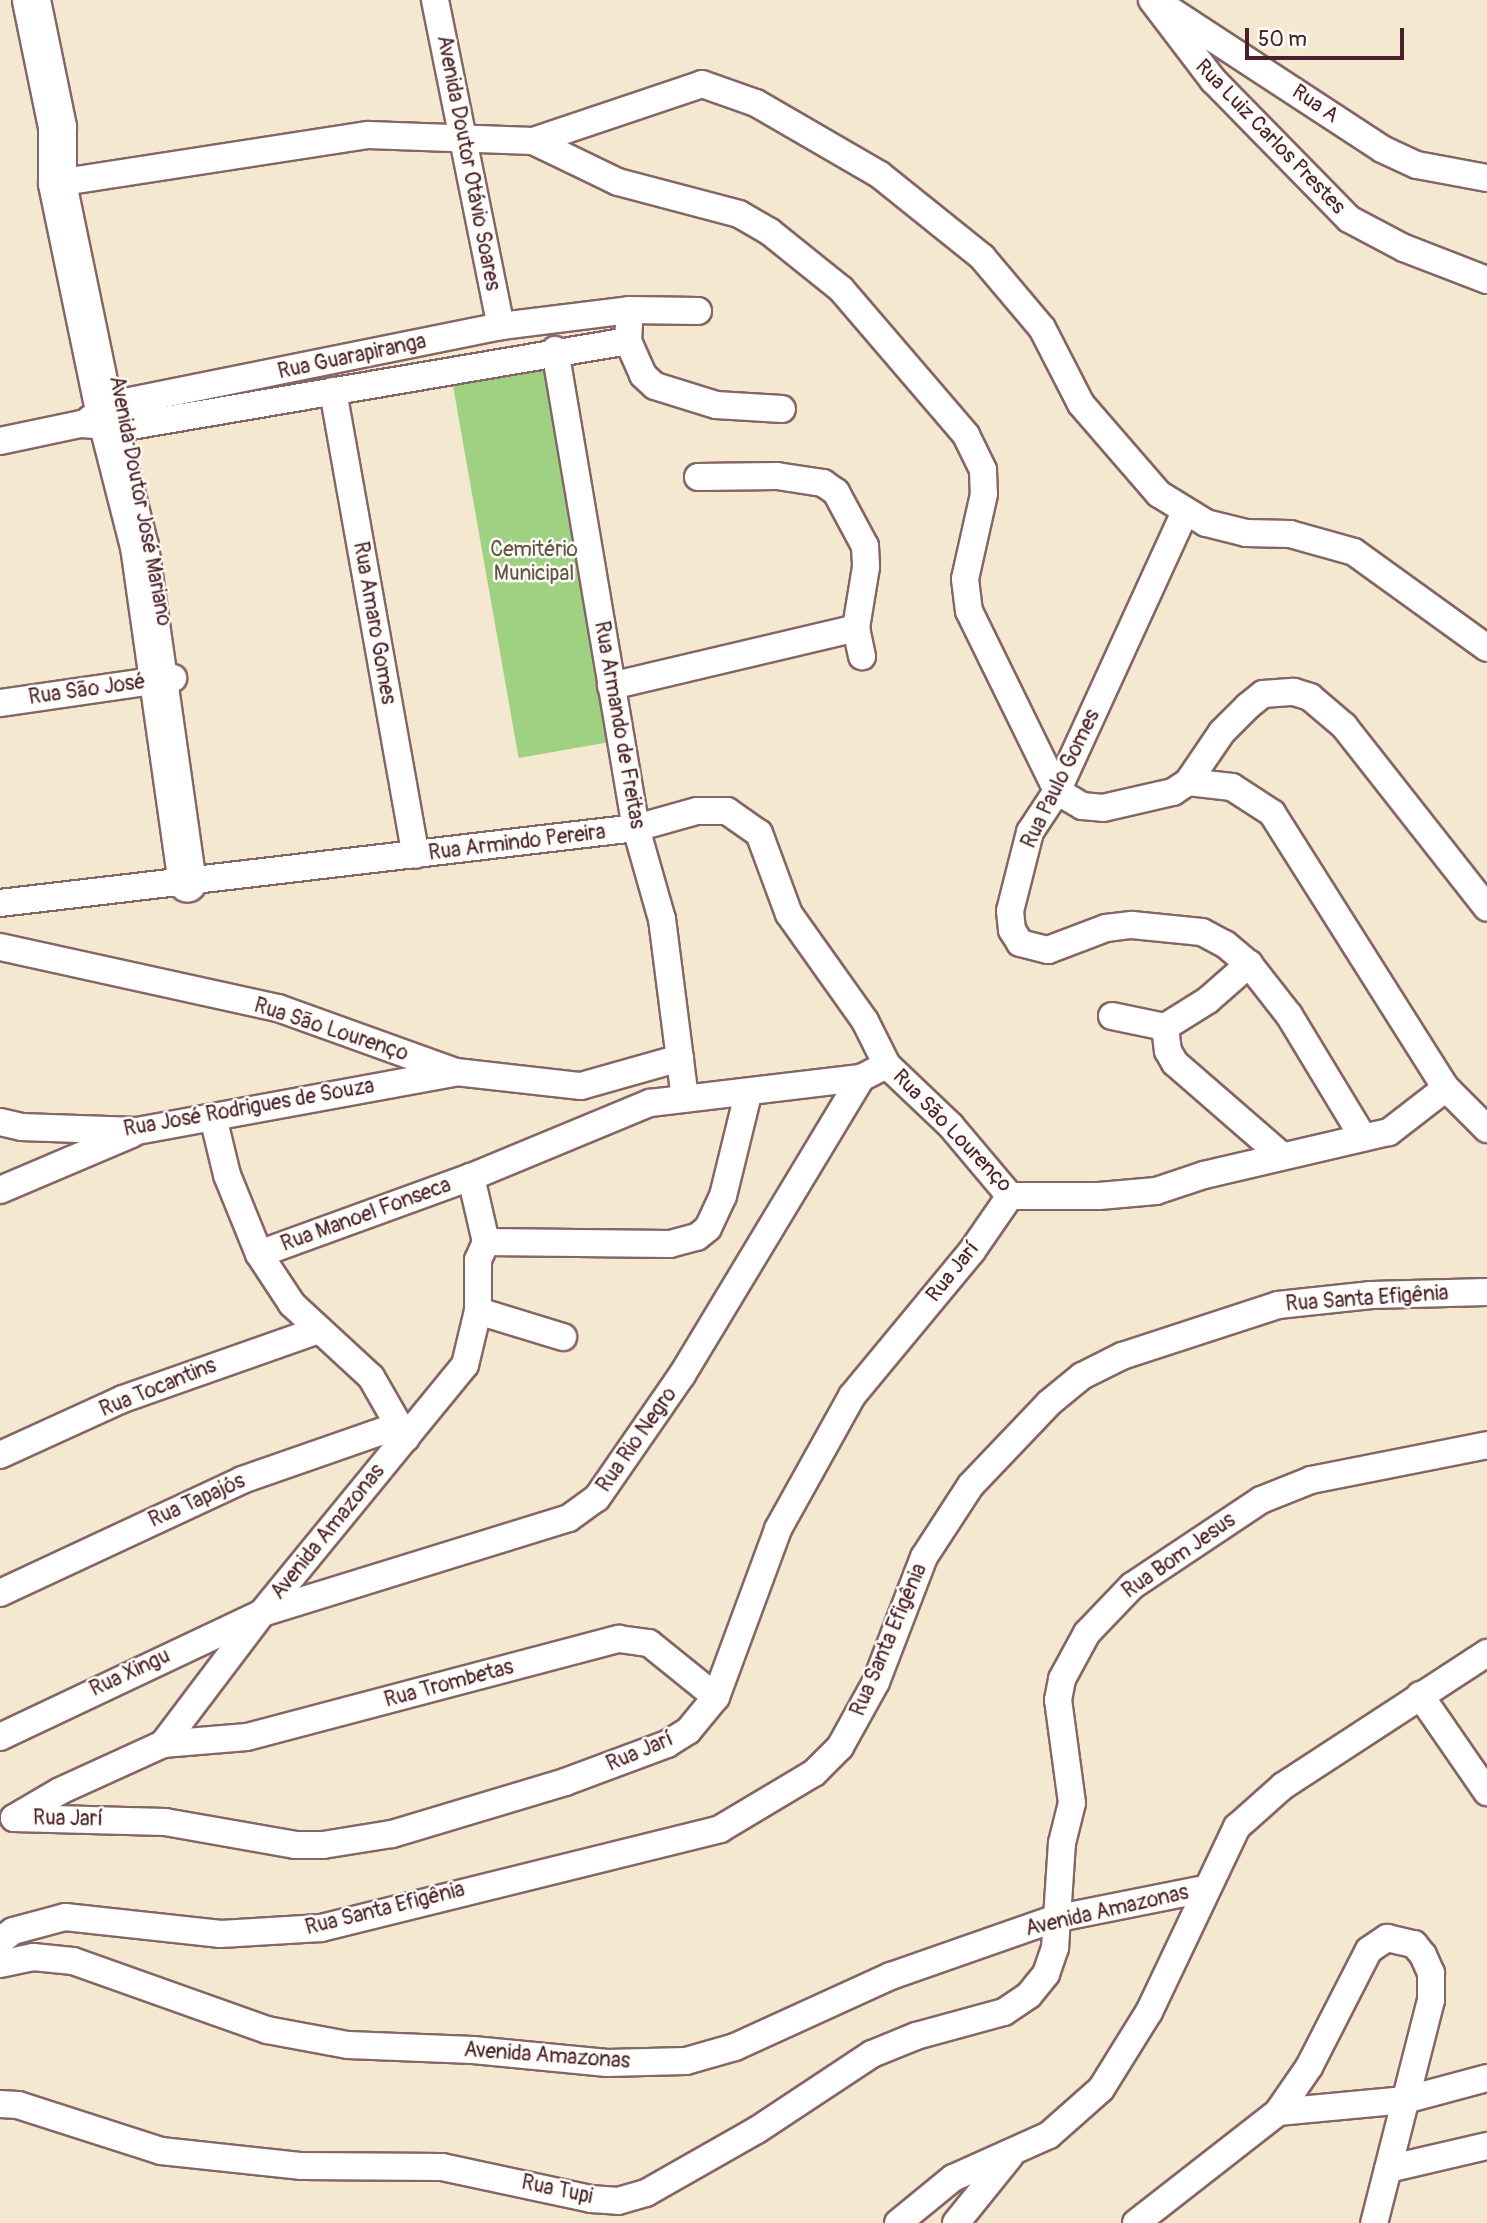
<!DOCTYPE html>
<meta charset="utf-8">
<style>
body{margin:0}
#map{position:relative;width:1487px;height:2223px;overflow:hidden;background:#f5e8d1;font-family:Pangolin,sans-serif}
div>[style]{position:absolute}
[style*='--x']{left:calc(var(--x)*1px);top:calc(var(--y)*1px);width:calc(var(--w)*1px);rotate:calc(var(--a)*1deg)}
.green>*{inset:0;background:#9ed181;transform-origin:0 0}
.roads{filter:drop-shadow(2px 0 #866565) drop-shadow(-2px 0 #866565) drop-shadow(0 2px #866565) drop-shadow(0 -2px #866565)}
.street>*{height:26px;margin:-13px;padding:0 13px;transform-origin:13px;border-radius:13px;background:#fff}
.secondary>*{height:37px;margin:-18.5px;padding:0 18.5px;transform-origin:18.5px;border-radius:18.5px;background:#fff}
span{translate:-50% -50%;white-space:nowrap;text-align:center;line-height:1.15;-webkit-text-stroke:5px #fdfcf7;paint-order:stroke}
.street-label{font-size:21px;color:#4a1f2b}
.park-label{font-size:21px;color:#635445}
.scale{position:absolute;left:1245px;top:28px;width:159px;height:32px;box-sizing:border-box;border:4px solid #4a1f2b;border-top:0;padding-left:9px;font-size:21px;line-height:24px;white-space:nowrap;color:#4a1f2b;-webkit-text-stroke:5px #fdfcf7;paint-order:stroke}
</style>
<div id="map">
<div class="green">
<i style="left:548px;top:366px;width:381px;height:97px;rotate:80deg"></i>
</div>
<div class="roads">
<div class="street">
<i style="--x:435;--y:0;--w:333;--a:78.6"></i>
<i style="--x:1152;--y:0;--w:101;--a:52.7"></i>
<i style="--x:1213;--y:80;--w:194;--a:45.6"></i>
<i style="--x:1349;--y:219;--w:62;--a:27.8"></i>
<i style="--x:1404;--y:248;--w:89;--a:21.1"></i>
<i style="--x:1159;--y:3;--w:267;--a:33.2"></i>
<i style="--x:1382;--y:149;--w:38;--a:25"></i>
<i style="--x:1417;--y:165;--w:71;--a:10.5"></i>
<i style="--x:533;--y:141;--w:178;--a:-18.6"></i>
<i style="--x:702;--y:84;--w:57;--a:19.4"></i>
<i style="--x:756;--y:103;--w:143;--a:30.1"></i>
<i style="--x:880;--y:175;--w:131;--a:38.8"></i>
<i style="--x:982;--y:257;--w:93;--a:49.8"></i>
<i style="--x:1042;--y:328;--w:85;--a:62.8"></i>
<i style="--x:1081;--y:404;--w:119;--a:49.1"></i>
<i style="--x:1159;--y:494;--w:55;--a:31.7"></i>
<i style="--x:1206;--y:523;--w:41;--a:14"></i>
<i style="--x:1246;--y:533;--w:44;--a:1.3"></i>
<i style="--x:1290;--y:534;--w:66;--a:15.7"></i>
<i style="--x:1354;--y:552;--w:164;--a:35.8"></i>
<i style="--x:57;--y:183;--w:315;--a:-8.8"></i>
<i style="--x:368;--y:135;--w:165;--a:2.1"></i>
<i style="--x:533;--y:141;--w:94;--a:25.8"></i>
<i style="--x:618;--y:182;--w:125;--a:14.8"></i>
<i style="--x:739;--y:214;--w:36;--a:30"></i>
<i style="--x:770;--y:232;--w:91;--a:38.8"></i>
<i style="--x:841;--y:289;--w:192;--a:49.4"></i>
<i style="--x:966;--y:435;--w:39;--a:64"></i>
<i style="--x:983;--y:470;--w:24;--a:88"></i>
<i style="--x:984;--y:494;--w:87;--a:102.6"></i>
<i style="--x:965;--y:579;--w:32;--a:83"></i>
<i style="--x:969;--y:611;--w:200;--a:63.9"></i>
<i style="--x:1057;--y:791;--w:29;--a:31"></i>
<i style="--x:1082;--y:806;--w:21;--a:5"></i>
<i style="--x:1103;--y:808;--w:72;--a:-12.9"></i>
<i style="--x:1173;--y:792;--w:18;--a:-34"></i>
<i style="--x:1188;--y:782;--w:60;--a:-55.8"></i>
<i style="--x:1222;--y:732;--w:37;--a:-45"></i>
<i style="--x:1248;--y:706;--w:19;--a:-39"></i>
<i style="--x:1263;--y:694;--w:31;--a:-4"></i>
<i style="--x:1294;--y:692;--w:17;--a:17"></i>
<i style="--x:1310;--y:697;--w:45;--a:40.5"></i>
<i style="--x:1344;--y:726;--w:231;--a:51.8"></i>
<i style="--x:629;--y:323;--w:18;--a:93"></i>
<i style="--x:628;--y:341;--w:37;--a:66"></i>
<i style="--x:643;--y:375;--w:16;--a:43"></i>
<i style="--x:655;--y:386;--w:64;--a:17.3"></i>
<i style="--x:716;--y:405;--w:66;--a:3.5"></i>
<i style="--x:555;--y:350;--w:485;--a:80.4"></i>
<i style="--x:636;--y:828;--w:95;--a:74.1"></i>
<i style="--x:662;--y:919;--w:181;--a:82.7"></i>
<i style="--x:333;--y:391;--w:471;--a:79.9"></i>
<i style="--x:90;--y:419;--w:34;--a:-28"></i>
<i style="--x:120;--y:403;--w:389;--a:-11.4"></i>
<i style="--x:501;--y:326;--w:129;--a:-7.1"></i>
<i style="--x:629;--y:310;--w:69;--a:0.8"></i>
<i style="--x:0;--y:441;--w:83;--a:-11.9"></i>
<i style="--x:81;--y:424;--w:44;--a:3.9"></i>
<i style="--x:125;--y:427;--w:510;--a:-9.7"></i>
<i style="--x:698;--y:477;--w:79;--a:-0.7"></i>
<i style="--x:777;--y:476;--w:47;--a:8.7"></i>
<i style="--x:823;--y:483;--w:16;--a:35"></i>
<i style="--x:836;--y:492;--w:61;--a:61.8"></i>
<i style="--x:865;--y:546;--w:21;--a:87"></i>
<i style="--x:866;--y:567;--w:62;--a:99.3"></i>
<i style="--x:856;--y:628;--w:29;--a:78"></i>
<i style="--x:1185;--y:512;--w:307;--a:114.6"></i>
<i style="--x:1057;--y:791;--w:49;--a:123.4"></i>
<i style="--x:1030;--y:832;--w:81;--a:104.2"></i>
<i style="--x:1010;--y:911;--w:19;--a:84"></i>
<i style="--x:1012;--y:930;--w:15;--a:58"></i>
<i style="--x:1020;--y:943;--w:29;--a:14"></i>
<i style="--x:1048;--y:950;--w:62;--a:-20.8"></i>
<i style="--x:1106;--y:928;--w:26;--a:-7"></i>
<i style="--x:1132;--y:925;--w:70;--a:5.7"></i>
<i style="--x:1202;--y:932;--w:26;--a:28"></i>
<i style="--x:1225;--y:944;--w:31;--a:40"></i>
<i style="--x:1249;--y:964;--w:65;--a:51.9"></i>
<i style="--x:1289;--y:1015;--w:143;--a:58.8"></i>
<i style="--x:611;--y:686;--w:252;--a:-13.3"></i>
<i style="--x:0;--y:703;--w:175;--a:-8.2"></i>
<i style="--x:1188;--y:782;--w:44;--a:6.5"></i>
<i style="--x:1232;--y:787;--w:48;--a:33"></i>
<i style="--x:1272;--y:813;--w:325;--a:57.7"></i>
<i style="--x:1446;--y:1088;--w:58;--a:45"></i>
<i style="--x:0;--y:903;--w:640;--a:-6.73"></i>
<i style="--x:636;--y:828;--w:63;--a:-15.6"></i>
<i style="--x:697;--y:811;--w:30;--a:0"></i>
<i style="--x:727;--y:811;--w:39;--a:35"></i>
<i style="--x:759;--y:833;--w:86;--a:69.7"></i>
<i style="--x:789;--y:914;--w:131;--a:54.6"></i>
<i style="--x:865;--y:1021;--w:49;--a:63.4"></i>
<i style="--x:0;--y:947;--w:285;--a:12.4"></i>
<i style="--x:278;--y:1008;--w:189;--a:19.8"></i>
<i style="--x:456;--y:1072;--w:126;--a:6.4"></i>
<i style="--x:581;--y:1086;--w:103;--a:-15.8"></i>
<i style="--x:1112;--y:1016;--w:54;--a:11.7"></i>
<i style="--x:1165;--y:1027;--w:24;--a:83"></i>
<i style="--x:1168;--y:1051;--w:14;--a:60"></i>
<i style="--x:1175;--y:1063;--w:142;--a:41"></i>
<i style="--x:1165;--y:1027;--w:51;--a:-32.1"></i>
<i style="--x:1208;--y:1000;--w:55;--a:-41.3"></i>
<i style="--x:213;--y:1117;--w:60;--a:76.4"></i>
<i style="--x:227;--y:1175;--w:85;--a:67.9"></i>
<i style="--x:0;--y:1122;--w:22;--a:13"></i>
<i style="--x:21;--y:1127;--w:116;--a:2"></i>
<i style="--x:137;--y:1131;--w:322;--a:-10.4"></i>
<i style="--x:0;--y:1190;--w:143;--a:-23"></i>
<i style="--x:486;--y:1242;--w:184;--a:0.6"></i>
<i style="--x:670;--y:1244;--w:28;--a:-15"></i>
<i style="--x:697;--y:1237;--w:14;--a:-39"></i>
<i style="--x:708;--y:1228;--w:35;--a:-65"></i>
<i style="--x:723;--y:1196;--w:105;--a:-76.2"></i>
<i style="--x:478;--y:1311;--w:89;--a:17"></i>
<i style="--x:406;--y:1438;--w:70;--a:-119.8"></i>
<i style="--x:371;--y:1377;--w:108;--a:-137.3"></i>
<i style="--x:292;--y:1304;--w:60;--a:-123.4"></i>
<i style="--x:259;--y:1254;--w:226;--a:-20"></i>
<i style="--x:471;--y:1177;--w:194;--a:-22.5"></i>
<i style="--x:650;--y:1103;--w:212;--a:-6.8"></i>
<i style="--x:861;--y:1078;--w:29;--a:-27"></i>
<i style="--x:887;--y:1065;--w:88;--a:43.6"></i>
<i style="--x:951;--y:1126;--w:92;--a:49.9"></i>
<i style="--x:1010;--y:1196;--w:89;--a:0"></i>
<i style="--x:1099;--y:1196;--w:57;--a:-5"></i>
<i style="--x:1156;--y:1191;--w:51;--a:-18.4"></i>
<i style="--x:1204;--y:1175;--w:190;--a:-13.1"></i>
<i style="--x:1389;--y:1132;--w:72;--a:-37.7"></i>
<i style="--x:0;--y:1455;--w:135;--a:-24.5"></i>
<i style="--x:123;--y:1399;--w:208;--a:-19.4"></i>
<i style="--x:0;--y:1593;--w:267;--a:-25"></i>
<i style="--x:242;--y:1480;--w:167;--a:-19.2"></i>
<i style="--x:1420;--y:1695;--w:118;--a:55.4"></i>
<i style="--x:0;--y:1737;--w:290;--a:-25.3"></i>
<i style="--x:262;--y:1613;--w:321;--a:-17.2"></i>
<i style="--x:569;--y:1518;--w:34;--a:-36"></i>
<i style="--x:597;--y:1498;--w:150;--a:-55.4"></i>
<i style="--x:682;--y:1375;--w:347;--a:-58.9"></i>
<i style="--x:163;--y:1744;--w:84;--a:-4.8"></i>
<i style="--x:247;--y:1737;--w:385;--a:-14.8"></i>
<i style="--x:619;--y:1639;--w:30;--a:8"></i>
<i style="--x:649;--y:1643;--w:86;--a:38.9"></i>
<i style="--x:14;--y:1818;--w:151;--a:1.5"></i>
<i style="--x:165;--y:1822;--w:132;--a:10"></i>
<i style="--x:295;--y:1845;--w:28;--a:0"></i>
<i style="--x:323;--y:1845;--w:70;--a:-9.1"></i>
<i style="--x:392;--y:1834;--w:181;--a:-16.7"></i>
<i style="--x:565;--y:1782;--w:109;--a:-20.4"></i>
<i style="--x:667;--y:1744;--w:25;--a:-32"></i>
<i style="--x:688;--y:1731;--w:44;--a:-50.5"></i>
<i style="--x:716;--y:1697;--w:179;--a:-69.7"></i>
<i style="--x:778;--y:1529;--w:152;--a:-60.9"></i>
<i style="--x:852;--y:1396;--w:188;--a:-50.4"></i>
<i style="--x:972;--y:1251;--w:67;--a:-55.4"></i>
<i style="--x:14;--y:1818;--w:53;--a:-30.4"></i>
<i style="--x:60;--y:1791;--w:113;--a:-24.5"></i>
<i style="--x:163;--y:1744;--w:164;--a:-52.9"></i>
<i style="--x:262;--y:1613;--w:320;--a:-50.7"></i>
<i style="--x:465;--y:1365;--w:56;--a:-76.5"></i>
<i style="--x:478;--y:1311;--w:51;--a:-90"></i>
<i style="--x:478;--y:1260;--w:20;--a:-66"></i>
<i style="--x:486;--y:1242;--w:67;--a:-103"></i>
<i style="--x:0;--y:1941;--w:16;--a:-38"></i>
<i style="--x:13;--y:1931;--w:54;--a:-15.1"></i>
<i style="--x:65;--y:1917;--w:157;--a:6.2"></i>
<i style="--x:221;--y:1934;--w:100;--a:-3.4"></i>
<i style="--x:321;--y:1928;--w:411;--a:-13.9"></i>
<i style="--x:720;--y:1829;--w:109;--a:-30.8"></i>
<i style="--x:814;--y:1773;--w:37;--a:-45"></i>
<i style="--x:840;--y:1747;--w:74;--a:-61"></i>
<i style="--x:876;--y:1682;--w:134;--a:-69"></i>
<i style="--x:924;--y:1557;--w:86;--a:-56.9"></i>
<i style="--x:971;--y:1485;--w:113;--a:-46.4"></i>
<i style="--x:1049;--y:1403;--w:43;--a:-39.3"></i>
<i style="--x:1082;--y:1376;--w:45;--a:-26.6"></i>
<i style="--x:1122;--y:1356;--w:164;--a:-18.1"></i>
<i style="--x:1278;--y:1305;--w:94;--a:-6.1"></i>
<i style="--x:1371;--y:1295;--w:116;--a:-1.5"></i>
<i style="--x:0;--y:1964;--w:34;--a:-12"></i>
<i style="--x:33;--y:1957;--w:40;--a:5.7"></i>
<i style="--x:73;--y:1961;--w:206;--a:19.6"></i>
<i style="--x:267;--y:2030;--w:82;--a:10.5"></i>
<i style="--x:348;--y:2045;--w:125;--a:2.3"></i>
<i style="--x:473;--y:2050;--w:135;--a:5.5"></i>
<i style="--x:607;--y:2063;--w:79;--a:-1.5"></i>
<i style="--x:686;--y:2061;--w:51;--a:-15.9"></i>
<i style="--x:735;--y:2047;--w:171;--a:-24.5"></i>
<i style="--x:891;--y:1976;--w:173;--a:-19.3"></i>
<i style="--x:1054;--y:1919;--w:153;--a:-11.3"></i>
<i style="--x:0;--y:2104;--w:18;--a:3"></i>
<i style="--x:18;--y:2105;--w:150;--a:17.8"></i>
<i style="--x:161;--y:2151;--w:142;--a:6.1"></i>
<i style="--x:302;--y:2166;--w:140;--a:0.4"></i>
<i style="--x:442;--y:2167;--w:152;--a:12.1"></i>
<i style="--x:591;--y:2199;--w:27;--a:4"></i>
<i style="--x:618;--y:2201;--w:29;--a:-16"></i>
<i style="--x:646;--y:2193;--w:128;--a:-29.6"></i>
<i style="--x:757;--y:2130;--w:138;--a:-33.5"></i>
<i style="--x:872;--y:2054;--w:48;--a:-22.2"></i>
<i style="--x:916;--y:2036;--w:91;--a:-15.3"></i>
<i style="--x:1004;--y:2012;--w:30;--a:-34"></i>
<i style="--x:1029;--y:1995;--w:27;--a:-51"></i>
<i style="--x:1046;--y:1974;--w:28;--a:-71"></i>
<i style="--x:1055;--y:1948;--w:105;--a:-86.2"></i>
<i style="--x:1062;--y:1843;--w:41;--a:-76"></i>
<i style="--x:1072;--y:1803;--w:104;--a:-97.7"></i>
<i style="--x:1058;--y:1700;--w:21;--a:-79"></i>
<i style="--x:1062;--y:1679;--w:52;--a:-61.5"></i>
<i style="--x:1087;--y:1633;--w:65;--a:-46.2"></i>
<i style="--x:1132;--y:1586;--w:155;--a:-33.7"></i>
<i style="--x:1261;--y:1500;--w:54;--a:-21.8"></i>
<i style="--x:1311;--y:1480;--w:179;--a:-11.2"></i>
<i style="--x:1278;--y:2112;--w:128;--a:-5.4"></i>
<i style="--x:1405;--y:2100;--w:85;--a:-15"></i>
<i style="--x:1388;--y:2169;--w:102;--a:-13.1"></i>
<i style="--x:898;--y:2223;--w:71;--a:-39.3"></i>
<i style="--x:953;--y:2178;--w:105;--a:-24.1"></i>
<i style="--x:1049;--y:2135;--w:69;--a:-41.5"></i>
<i style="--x:1101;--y:2089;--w:91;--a:-58.1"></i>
<i style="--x:1149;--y:2012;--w:205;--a:-64.6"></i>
<i style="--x:1237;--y:1827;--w:62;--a:-41.7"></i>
<i style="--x:1283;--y:1786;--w:244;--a:-33.1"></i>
<i style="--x:956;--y:2223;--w:86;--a:-51.1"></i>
<i style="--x:1136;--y:2223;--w:180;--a:-38"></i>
<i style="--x:1278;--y:2112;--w:55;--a:-55.4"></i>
<i style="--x:1309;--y:2067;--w:131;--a:-62.9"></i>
<i style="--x:1369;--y:1950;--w:22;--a:-34"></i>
<i style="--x:1387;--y:1938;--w:28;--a:13"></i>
<i style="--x:1414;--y:1944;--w:14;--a:51"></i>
<i style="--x:1423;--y:1955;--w:20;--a:66"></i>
<i style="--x:1431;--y:1973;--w:27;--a:90"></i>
<i style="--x:1431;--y:2000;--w:230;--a:104.3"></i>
</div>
<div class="secondary">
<i style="--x:31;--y:0;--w:130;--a:78.4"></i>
<i style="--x:57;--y:127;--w:56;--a:90"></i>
<i style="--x:57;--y:183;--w:231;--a:78.3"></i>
<i style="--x:104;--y:409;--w:141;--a:75.7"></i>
<i style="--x:139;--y:546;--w:340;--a:81.9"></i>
</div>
</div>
<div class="street-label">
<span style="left:1315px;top:104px;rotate:34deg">Rua A</span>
<span style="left:1270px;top:137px;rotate:46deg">Rua Luiz Carlos Prestes</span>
<span style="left:468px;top:163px;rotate:79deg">Avenida Doutor Otávio Soares</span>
<span style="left:352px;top:357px;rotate:-12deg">Rua Guarapiranga</span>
<span style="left:140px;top:501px;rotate:79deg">Avenida Doutor José Mariano</span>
<span style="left:374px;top:623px;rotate:80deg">Rua Amaro Gomes</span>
<span style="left:87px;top:690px;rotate:-8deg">Rua São José</span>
<span style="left:619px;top:725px;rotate:80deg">Rua Armando de Freitas</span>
<span style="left:1061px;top:779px;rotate:-64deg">Rua Paulo Gomes</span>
<span style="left:517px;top:843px;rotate:-7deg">Rua Armindo Pereira</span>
<span style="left:331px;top:1030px;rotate:18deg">Rua São Lourenço</span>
<span style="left:249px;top:1108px;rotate:-10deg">Rua José Rodrigues de Souza</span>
<span style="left:952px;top:1131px;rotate:46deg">Rua São Lourenço</span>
<span style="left:366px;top:1215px;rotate:-20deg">Rua Manoel Fonseca</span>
<span style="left:953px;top:1272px;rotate:-51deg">Rua Jarí</span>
<span style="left:1367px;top:1299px;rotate:-4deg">Rua Santa Efigênia</span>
<span style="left:158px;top:1388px;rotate:-22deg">Rua Tocantins</span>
<span style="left:637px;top:1440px;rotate:-55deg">Rua Rio Negro</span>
<span style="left:197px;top:1501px;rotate:-24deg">Rua Tapajós</span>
<span style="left:328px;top:1532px;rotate:-51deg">Avenida Amazonas</span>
<span style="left:1179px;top:1556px;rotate:-35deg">Rua Bom Jesus</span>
<span style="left:889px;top:1640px;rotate:-67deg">Rua Santa Efigênia</span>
<span style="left:130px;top:1673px;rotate:-25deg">Rua Xingu</span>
<span style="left:449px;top:1684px;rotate:-15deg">Rua Trombetas</span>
<span style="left:640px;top:1752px;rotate:-23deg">Rua Jarí</span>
<span style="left:68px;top:1819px;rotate:1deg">Rua Jarí</span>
<span style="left:385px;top:1909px;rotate:-14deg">Rua Santa Efigênia</span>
<span style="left:1107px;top:1911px;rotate:-13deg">Avenida Amazonas</span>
<span style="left:547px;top:2056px;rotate:4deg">Avenida Amazonas</span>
<span style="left:557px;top:2190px;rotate:12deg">Rua Tupi</span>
</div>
<div class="park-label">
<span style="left:534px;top:562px">Cemitério<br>Municipal</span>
</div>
<div class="scale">50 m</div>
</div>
